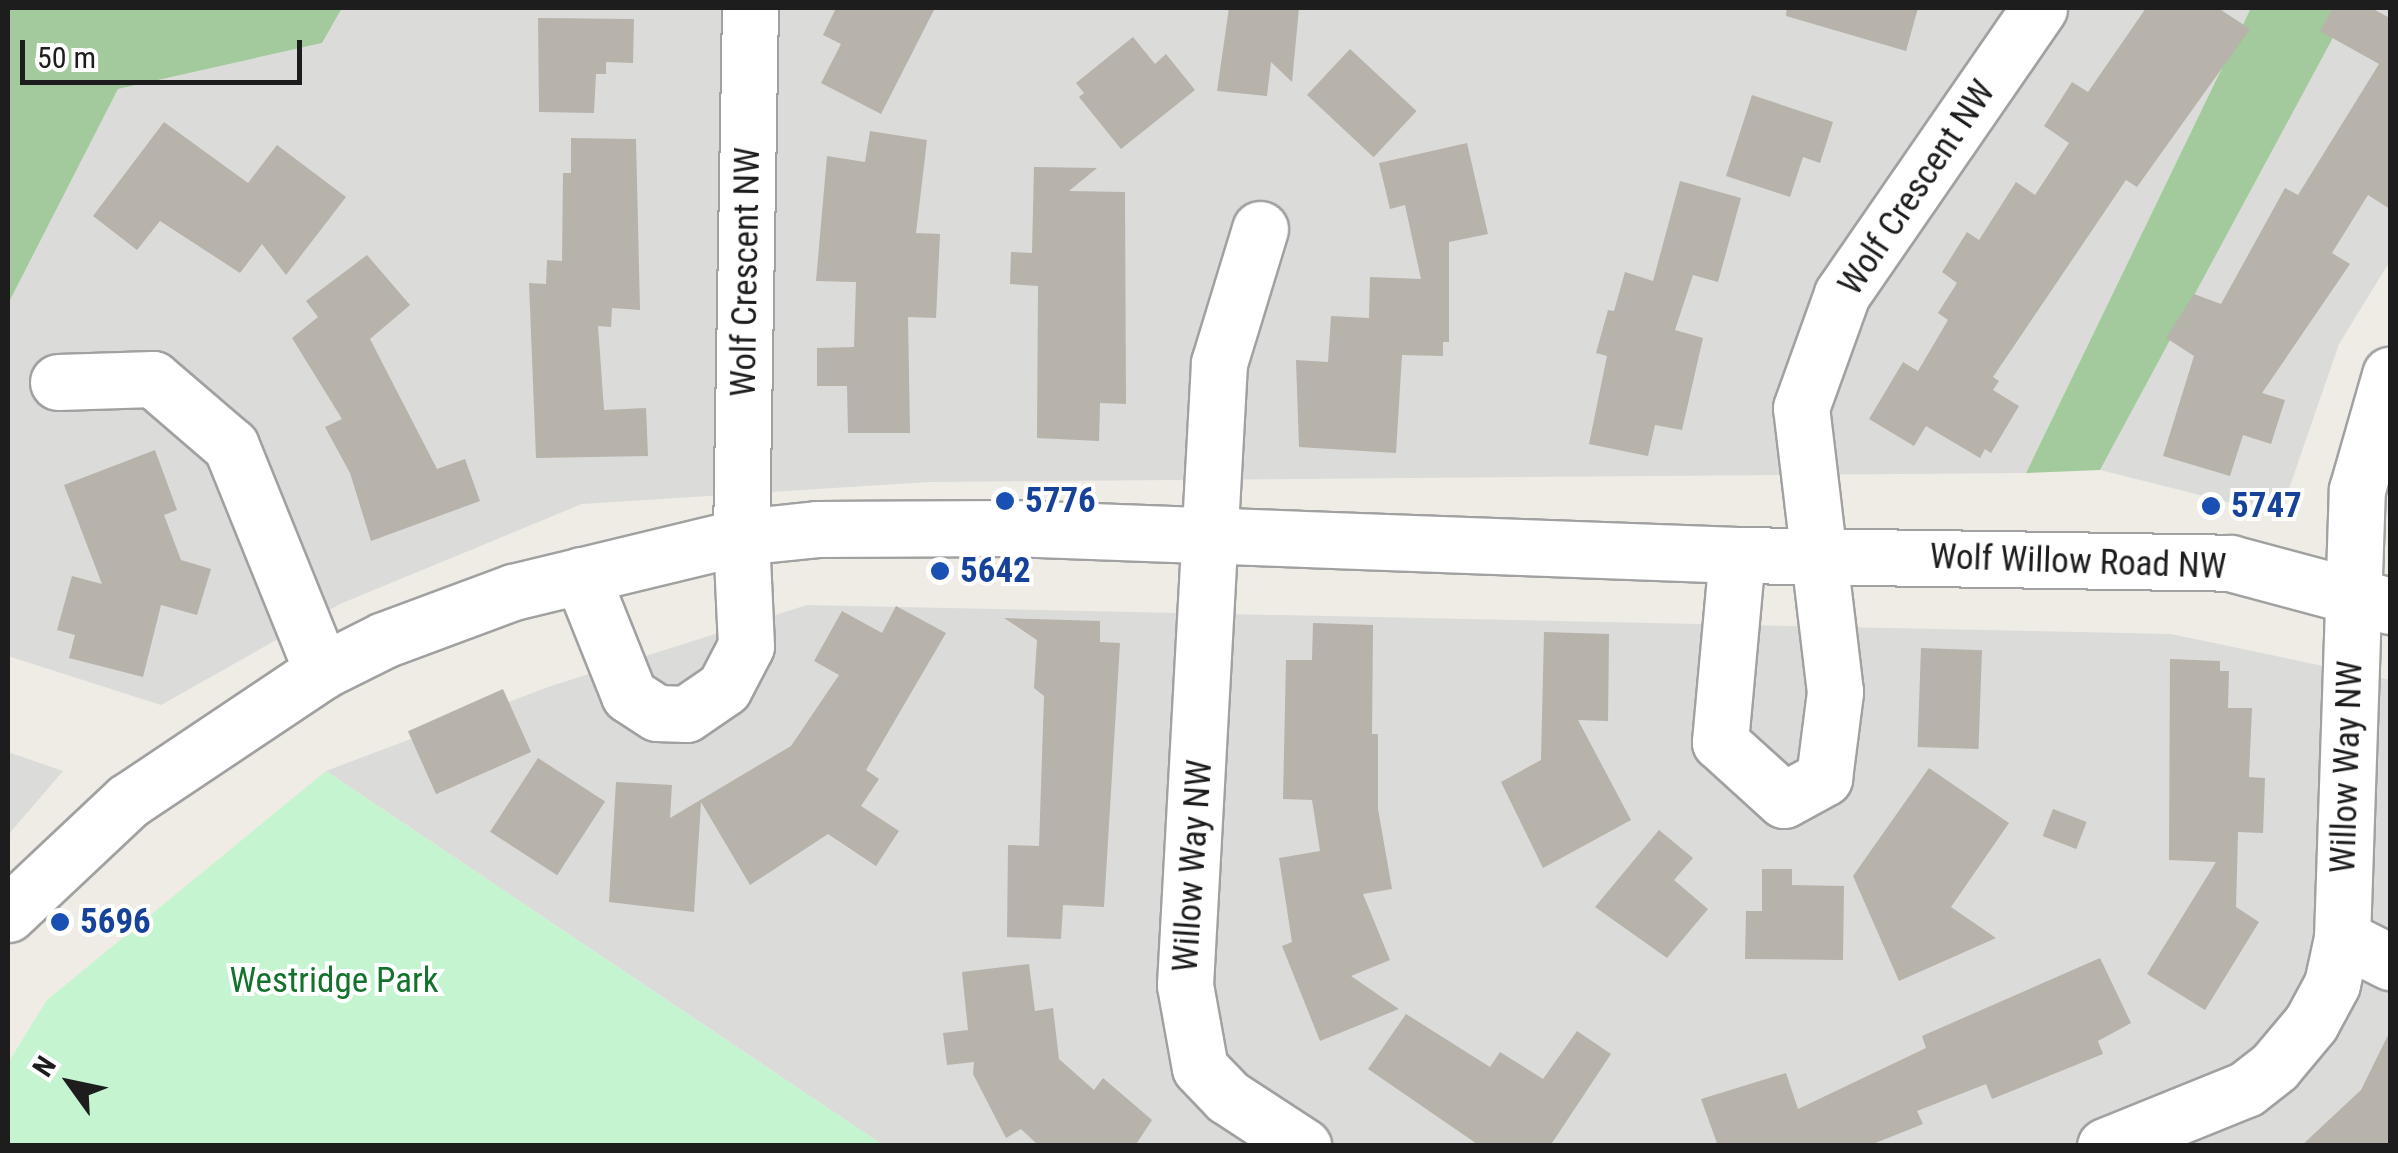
<!DOCTYPE html>
<style>
body{margin:0}
#map{position:relative;width:2398px;height:1153px;overflow:hidden;background:#eeece4;font-family:"Roboto Condensed",sans-serif}
div>[style]{position:absolute}
[style*='--x']{left:calc(var(--x)*1px);top:calc(var(--y)*1px);width:calc(var(--w)*1px);rotate:calc(var(--a)*1deg)}
.residential>*{inset:0;background:#dbdbda}
.forest>*{inset:0;background:#a2ca9c}
.park>*{inset:0;background:#c4f5d0}
.building>*{inset:0;background:#b7b2aa;transform-origin:0 0}
.roads{filter:drop-shadow(2px 0 #a1a1a1) drop-shadow(-2px 0 #a1a1a1) drop-shadow(0 2px #a1a1a1) drop-shadow(0 -2px #a1a1a1)}
.minor>*{height:55px;margin:-27.5px;padding:0 27.5px;transform-origin:27.5px;border-radius:27.5px;background:#fff}
.dots>*{width:28px;height:28px;translate:-50% -50%;box-sizing:border-box;border:5px solid #fff;border-radius:50%}
span{translate:-50% -50%;white-space:nowrap;text-align:center;line-height:1.15;-webkit-text-stroke:8px #fff;paint-order:stroke}
.street-label{font-size:35px;color:#1d1d1d}
.transit-label{font-size:35px;color:#164399;font-weight:700}
.left{translate:0 -50%;text-align:left}
.park-label{font-size:35px;color:#14722d}
.frame{position:absolute;inset:0;border:10px solid #1d1d1d;pointer-events:none}
.north{position:absolute;left:20px;top:1033px;width:100px;height:100px;-webkit-text-stroke:8px #fff;paint-order:stroke;rotate:303deg;font-size:28px;font-weight:700;line-height:40px;text-align:center;color:#1d1d1d}
.north::after{content:'';display:block;margin:auto;width:35px;height:45px;background:#1d1d1d;clip-path:polygon(50% 0,100% 100%,50% 72%,0 100%)}
.scale{position:absolute;left:20px;top:40px;width:282px;height:45px;box-sizing:border-box;border:5px solid #1d1d1d;border-top:0;padding-left:12px;font-size:30px;line-height:35px;white-space:nowrap;color:#1d1d1d;-webkit-text-stroke:8px #fff;paint-order:stroke}
</style>
<div id="map">
<div class="residential">
<i style="clip-path:polygon(342px 8px,2251px 8px,2026px 473px,929px 482px,582px 504px,340px 604px,161px 705px,8px 656px,8px 304px,118px 89px,322px 43px)"></i>
<i style="clip-path:polygon(2349px 8px,2390px 8px,2390px 261px,2339px 344px,2280px 515px,2100px 470px)"></i>
<i style="clip-path:polygon(807px 605px,2171px 634px,2390px 680px,2390px 1145px,883px 1145px,326px 771px,548px 687px)"></i>
<i style="clip-path:polygon(8px 752px,63px 771px,8px 835px)"></i>
</div>
<div class="forest">
<i style="clip-path:polygon(8px 8px,342px 8px,322px 43px,118px 89px,8px 304px)"></i>
<i style="clip-path:polygon(2251px 8px,2349px 8px,2100px 470px,2026px 473px)"></i>
</div>
<div class="park">
<i style="clip-path:polygon(326px 771px,883px 1145px,8px 1145px,8px 1063px,47px 1000px)"></i>
</div>
<div class="building">
<i style="clip-path:polygon(836px 8px,935px 8px,881px 114px,821px 83px,841px 44px,823px 35px)"></i>
<i style="clip-path:polygon(1229px 8px,1299px 8px,1292px 82px,1271px 62px,1267px 96px,1217px 91px)"></i>
<i style="clip-path:polygon(1787px 8px,1918px 8px,1906px 51px,1786px 16px)"></i>
<i style="clip-path:polygon(2146px 8px,2218px 8px,2250px 29px,2137px 187px,2126px 180px,1993px 377px,1999px 381px,1993px 390px,2019px 406px,1991px 453px,1985px 449px,1980px 458px,1926px 426px,1914px 446px,1869px 419px,1903px 362px,1918px 371px,1948px 320px,1938px 313px,1957px 283px,1942px 272px,1967px 232px,1979px 240px,2016px 182px,2035px 195px,2069px 143px,2044px 126px,2072px 82px,2088px 92px)"></i>
<i style="clip-path:polygon(2333px 8px,2371px 8px,2390px 18px,2390px 209px,2368px 195px,2332px 253px,2350px 264px,2262px 393px,2285px 400px,2271px 444px,2243px 435px,2230px 476px,2163px 456px,2194px 356px,2166px 338px,2194px 294px,2221px 304px,2285px 188px,2298px 195px,2379px 64px,2320px 31px)"></i>
<i style="clip-path:polygon(538px 18px,634px 19px,633px 63px,606px 62px,606px 74px,596px 74px,594px 113px,539px 112px)"></i>
<i style="clip-path:polygon(1133px 37px,1155px 64px,1166px 54px,1195px 90px,1121px 149px,1079px 97px,1084px 93px,1076px 83px)"></i>
<i style="left:1350px;top:49px;width:91px;height:63px;rotate:43deg"></i>
<i style="clip-path:polygon(1752px 95px,1833px 122px,1820px 163px,1803px 157px,1790px 197px,1726px 176px)"></i>
<i style="clip-path:polygon(164px 122px,248px 183px,277px 145px,346px 197px,286px 275px,262px 244px,240px 273px,160px 221px,137px 250px,93px 216px)"></i>
<i style="clip-path:polygon(870px 131px,927px 140px,916px 233px,940px 234px,936px 318px,908px 317px,910px 433px,848px 433px,847px 386px,817px 386px,817px 348px,854px 347px,856px 282px,816px 281px,827px 156px,865px 162px)"></i>
<i style="clip-path:polygon(571px 138px,636px 139px,640px 310px,612px 308px,611px 327px,598px 326px,604px 410px,646px 408px,648px 456px,536px 458px,529px 283px,546px 284px,547px 260px,562px 261px,563px 173px,571px 173px)"></i>
<i style="clip-path:polygon(1467px 143px,1488px 234px,1449px 242px,1449px 342px,1443px 342px,1443px 356px,1402px 355px,1396px 453px,1299px 447px,1296px 360px,1328px 362px,1331px 316px,1369px 318px,1370px 277px,1421px 279px,1405px 205px,1390px 209px,1379px 163px)"></i>
<i style="clip-path:polygon(1034px 167px,1097px 168px,1069px 191px,1125px 192px,1126px 404px,1100px 403px,1099px 441px,1037px 438px,1038px 286px,1010px 284px,1011px 252px,1032px 253px)"></i>
<i style="clip-path:polygon(1680px 181px,1741px 198px,1718px 282px,1693px 275px,1675px 330px,1703px 338px,1682px 430px,1655px 425px,1648px 456px,1589px 444px,1607px 356px,1596px 353px,1608px 310px,1614px 311px,1625px 272px,1653px 281px)"></i>
<i style="clip-path:polygon(367px 255px,410px 305px,370px 339px,437px 469px,465px 459px,480px 501px,371px 541px,350px 473px,325px 427px,342px 419px,292px 338px,318px 317px,306px 301px)"></i>
<i style="clip-path:polygon(155px 450px,177px 510px,164px 515px,181px 560px,211px 569px,197px 615px,161px 605px,143px 677px,69px 658px,75px 635px,57px 630px,72px 576px,102px 584px,64px 485px)"></i>
<i style="clip-path:polygon(896px 606px,946px 633px,866px 770px,879px 779px,861px 806px,899px 831px,876px 866px,828px 834px,750px 885px,701px 802px,694px 912px,609px 902px,616px 782px,672px 785px,670px 818px,791px 746px,839px 675px,814px 661px,842px 611px,882px 633px)"></i>
<i style="clip-path:polygon(1004px 618px,1100px 621px,1100px 642px,1120px 643px,1104px 907px,1063px 905px,1061px 939px,1007px 937px,1008px 845px,1039px 846px,1044px 696px,1034px 688px,1037px 640px)"></i>
<i style="clip-path:polygon(1313px 623px,1373px 625px,1372px 734px,1378px 734px,1378px 809px,1392px 889px,1363px 894px,1390px 960px,1351px 976px,1399px 1009px,1320px 1041px,1282px 946px,1292px 942px,1279px 858px,1320px 851px,1312px 800px,1283px 799px,1286px 660px,1312px 660px)"></i>
<i style="clip-path:polygon(1544px 632px,1609px 634px,1608px 721px,1578px 720px,1631px 820px,1543px 868px,1501px 782px,1541px 760px)"></i>
<i style="left:1921px;top:648px;width:61px;height:99px;rotate:2deg"></i>
<i style="clip-path:polygon(2170px 659px,2220px 661px,2220px 671px,2229px 671px,2228px 708px,2252px 708px,2249px 777px,2265px 778px,2263px 833px,2238px 832px,2236px 907px,2259px 922px,2205px 1010px,2147px 974px,2216px 862px,2169px 860px)"></i>
<i style="left:503px;top:689px;width:69px;height:104px;rotate:66deg"></i>
<i style="left:538px;top:758px;width:80px;height:88px;rotate:33deg"></i>
<i style="clip-path:polygon(1929px 768px,2009px 823px,1951px 907px,1996px 938px,1899px 981px,1853px 876px)"></i>
<i style="left:2053px;top:809px;width:36px;height:29px;rotate:21deg"></i>
<i style="clip-path:polygon(1659px 830px,1693px 858px,1674px 880px,1708px 909px,1667px 958px,1595px 907px)"></i>
<i style="clip-path:polygon(1762px 869px,1792px 869px,1792px 885px,1844px 886px,1843px 960px,1745px 959px,1746px 911px,1762px 911px)"></i>
<i style="clip-path:polygon(2100px 958px,2131px 1023px,2098px 1041px,2103px 1054px,1992px 1099px,1986px 1084px,1917px 1111px,1923px 1124px,1868px 1146px,1718px 1146px,1701px 1099px,1786px 1073px,1798px 1109px,1926px 1048px,1922px 1036px)"></i>
<i style="clip-path:polygon(1029px 964px,1035px 1011px,1053px 1008px,1059px 1059px,1094px 1090px,1103px 1078px,1152px 1120px,1135px 1146px,1039px 1146px,1021px 1129px,1006px 1138px,973px 1074px,974px 1062px,947px 1065px,943px 1033px,968px 1030px,962px 972px)"></i>
<i style="clip-path:polygon(1406px 1014px,1490px 1067px,1500px 1052px,1543px 1079px,1577px 1031px,1611px 1054px,1550px 1146px,1480px 1146px,1368px 1069px)"></i>
<i style="clip-path:polygon(2390px 1031px,2390px 1146px,2301px 1146px,2361px 1090px)"></i>
</div>
<div class="roads">
<div class="minor">
<i style="--x:1260;--y:229;--w:140;--a:107"></i>
<i style="--x:1219;--y:363;--w:623;--a:93.13"></i>
<i style="--x:1185;--y:985;--w:84;--a:79.8"></i>
<i style="--x:1200;--y:1068;--w:40;--a:46"></i>
<i style="--x:1228;--y:1097;--w:90;--a:33.2"></i>
<i style="--x:58;--y:382;--w:95;--a:-1.8"></i>
<i style="--x:153;--y:379;--w:103;--a:40.7"></i>
<i style="--x:231;--y:446;--w:243;--a:68"></i>
<i style="--x:1737;--y:555;--w:188;--a:95.2"></i>
<i style="--x:1720;--y:742;--w:86;--a:42.2"></i>
<i style="--x:1784;--y:800;--w:46;--a:-28.8"></i>
<i style="--x:1824;--y:778;--w:87;--a:-82.7"></i>
<i style="--x:1835;--y:692;--w:286;--a:-96.8"></i>
<i style="--x:1801;--y:408;--w:121;--a:-70.2"></i>
<i style="--x:1842;--y:294;--w:347;--a:-55.4"></i>
<i style="--x:581;--y:575;--w:129;--a:68.2"></i>
<i style="--x:629;--y:695;--w:33;--a:33"></i>
<i style="--x:657;--y:713;--w:29;--a:2"></i>
<i style="--x:686;--y:714;--w:46;--a:-34.4"></i>
<i style="--x:724;--y:688;--w:47;--a:-62.4"></i>
<i style="--x:746;--y:646;--w:109;--a:-92.6"></i>
<i style="--x:741;--y:537;--w:529;--a:-89.03"></i>
<i style="--x:8;--y:914;--w:165;--a:-43.3"></i>
<i style="--x:128;--y:801;--w:234;--a:-33.8"></i>
<i style="--x:322;--y:671;--w:69;--a:-26.6"></i>
<i style="--x:384;--y:640;--w:138;--a:-20.4"></i>
<i style="--x:513;--y:592;--w:235;--a:-13.6"></i>
<i style="--x:741;--y:537;--w:76;--a:-6"></i>
<i style="--x:817;--y:529;--w:194;--a:-0.3"></i>
<i style="--x:1011;--y:528;--w:727;--a:2.13"></i>
<i style="--x:1737;--y:555;--w:493;--a:0.9"></i>
<i style="--x:2230;--y:563;--w:166;--a:15"></i>
<i style="--x:2342;--y:938;--w:54;--a:26.6"></i>
<i style="--x:2105;--y:1146;--w:152;--a:-22"></i>
<i style="--x:2246;--y:1089;--w:37;--a:-38"></i>
<i style="--x:2275;--y:1066;--w:56;--a:-50.1"></i>
<i style="--x:2311;--y:1023;--w:44;--a:-61.7"></i>
<i style="--x:2332;--y:984;--w:47;--a:-77.7"></i>
<i style="--x:2342;--y:938;--w:448;--a:-88.1"></i>
<i style="--x:2357;--y:490;--w:120;--a:-74"></i>
</div>
</div>
<div class="dots">
<i style="left:1005px;top:501px;background:#1a4fb4"></i>
<i style="left:2211px;top:506px;background:#1a4fb4"></i>
<i style="left:940px;top:571px;background:#1a4fb4"></i>
<i style="left:60px;top:922px;background:#1a4fb4"></i>
</div>
<div class="street-label">
<span style="left:1917px;top:188px;rotate:-56deg">Wolf Crescent NW</span>
<span style="left:746px;top:272px;rotate:-89deg">Wolf Crescent NW</span>
<span style="left:2078px;top:562px;rotate:2deg">Wolf Willow Road NW</span>
<span style="left:2347px;top:767px;rotate:-88deg">Willow Way NW</span>
<span style="left:1193px;top:866px;rotate:-86deg">Willow Way NW</span>
</div>
<div class="transit-label">
<span class="left" style="left:1025px;top:501px">5776</span>
<span class="left" style="left:2231px;top:506px">5747</span>
<span class="left" style="left:960px;top:571px">5642</span>
<span class="left" style="left:80px;top:922px">5696</span>
</div>
<div class="park-label">
<span style="left:334px;top:981px">Westridge Park</span>
</div>
<div class="frame"></div>
<div class="north">N</div>
<div class="scale">50 m</div>
</div>
